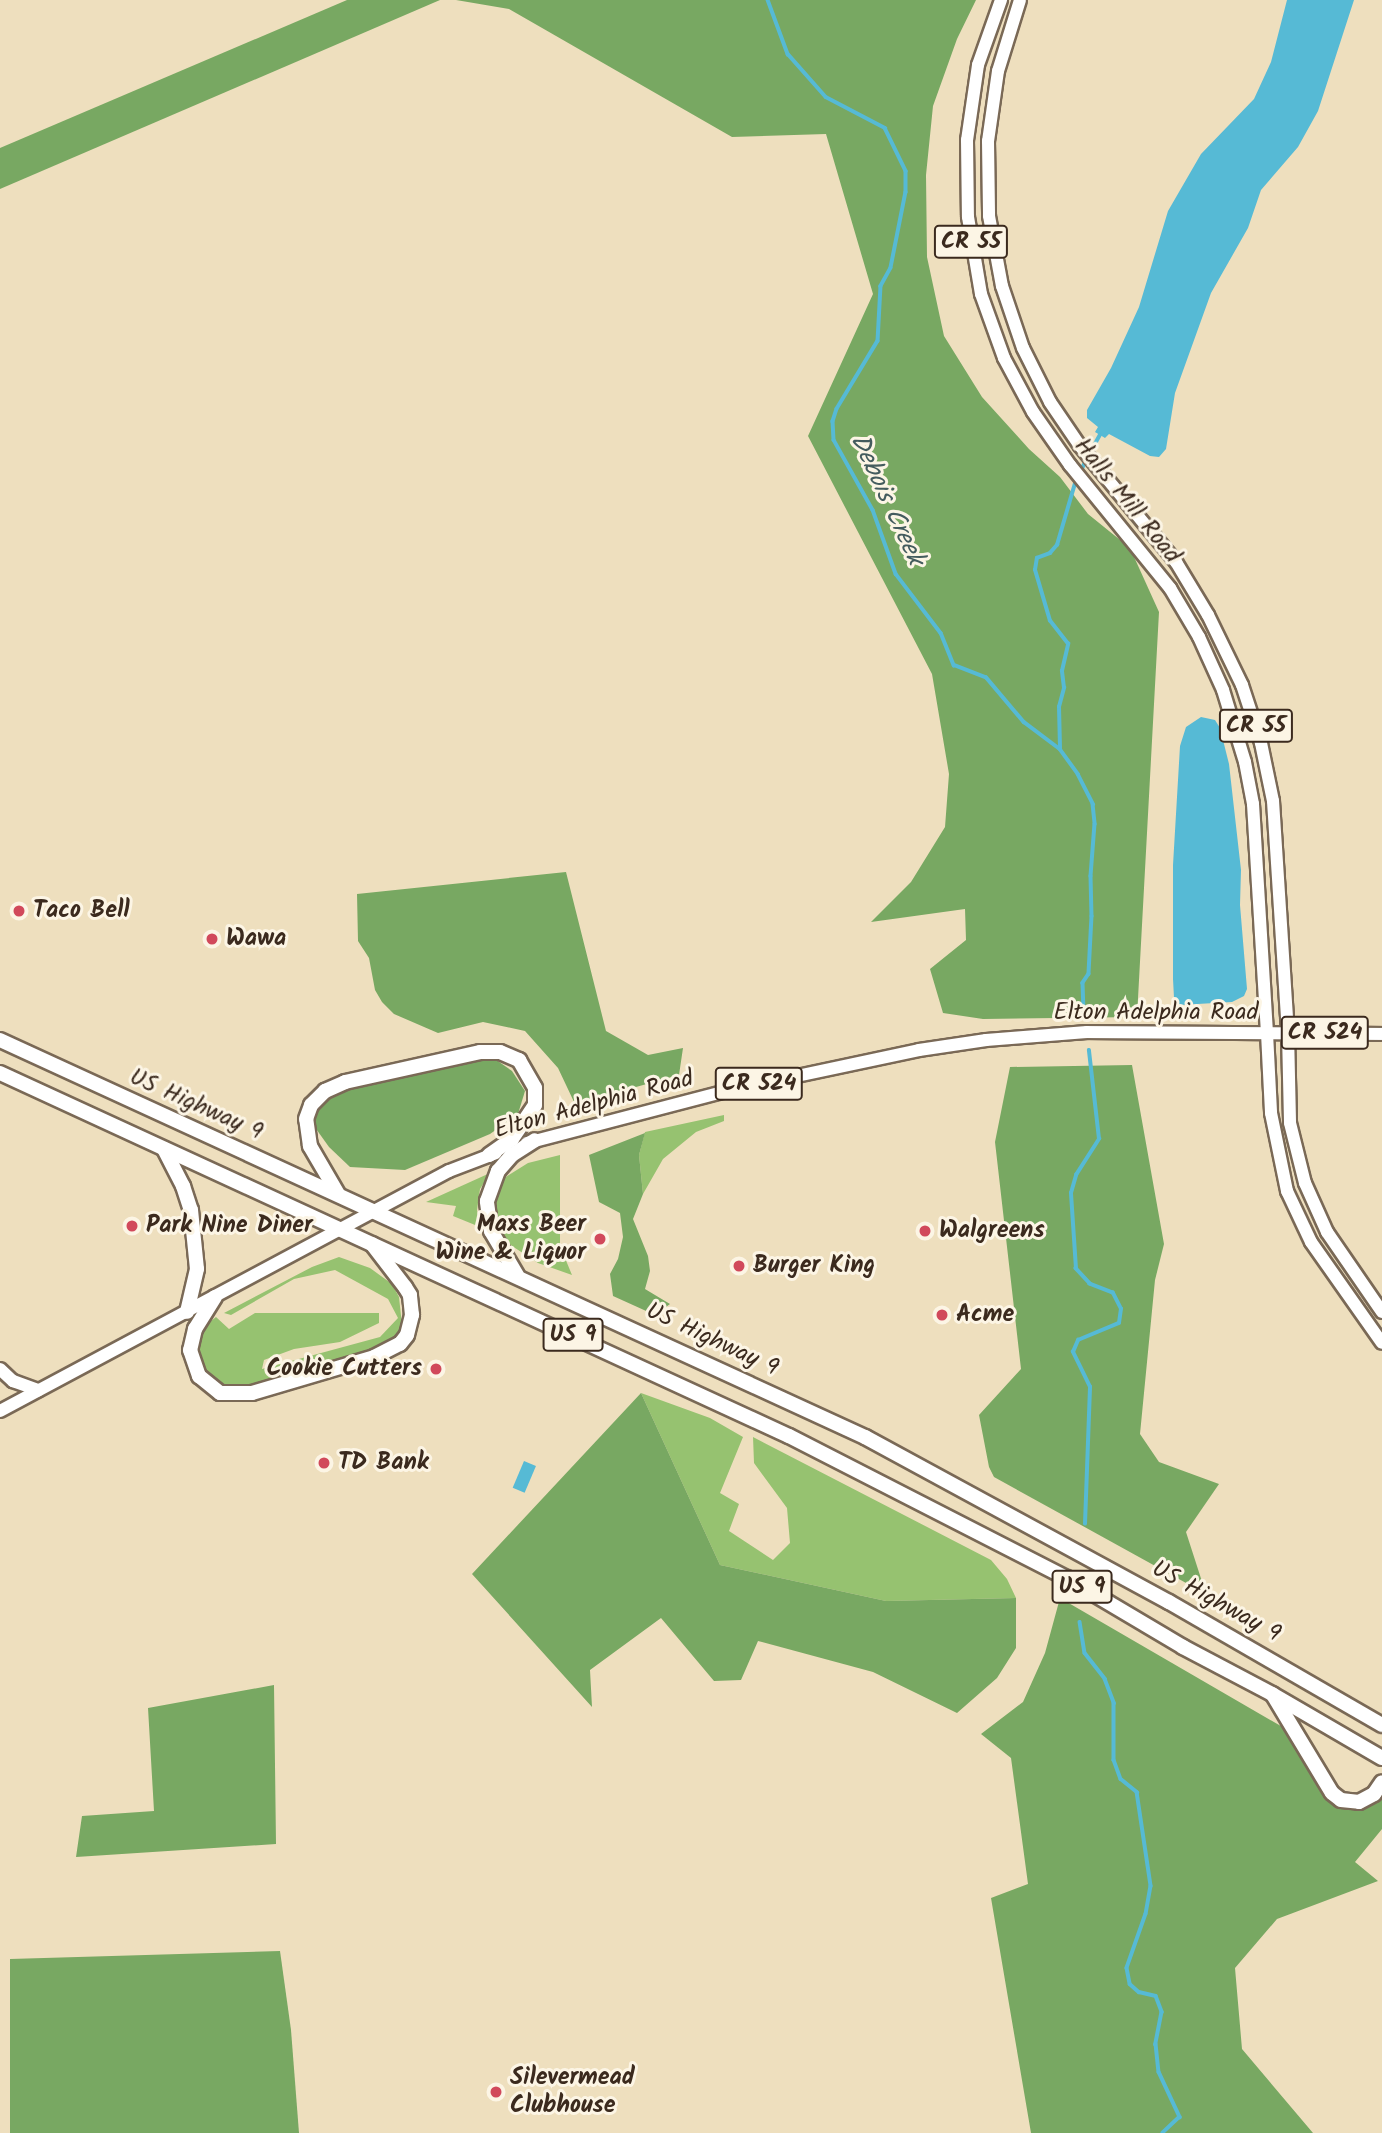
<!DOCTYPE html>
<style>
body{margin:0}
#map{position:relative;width:1382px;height:2133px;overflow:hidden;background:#eedfbe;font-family:Kalam,sans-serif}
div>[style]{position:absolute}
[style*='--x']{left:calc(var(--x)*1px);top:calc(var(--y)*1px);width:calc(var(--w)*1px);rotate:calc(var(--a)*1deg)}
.green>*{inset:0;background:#96c270}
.forest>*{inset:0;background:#78a862}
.water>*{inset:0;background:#56bad5;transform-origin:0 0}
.stream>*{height:3.5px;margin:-1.75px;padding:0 1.75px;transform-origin:1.75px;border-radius:1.75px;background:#56bad5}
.roads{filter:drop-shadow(2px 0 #7a6956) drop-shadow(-2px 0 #7a6956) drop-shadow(0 2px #7a6956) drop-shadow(0 -2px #7a6956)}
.secondary>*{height:12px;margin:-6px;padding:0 6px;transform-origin:6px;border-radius:6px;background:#fff}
.primary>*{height:12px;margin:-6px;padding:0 6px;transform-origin:6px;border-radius:6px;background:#fff}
.trunk>*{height:14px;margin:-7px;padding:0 7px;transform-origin:7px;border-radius:7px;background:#fff}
.dots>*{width:19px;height:19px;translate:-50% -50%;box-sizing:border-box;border:4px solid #fcf5e5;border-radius:50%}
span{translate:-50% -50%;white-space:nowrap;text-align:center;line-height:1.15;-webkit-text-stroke:6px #fcf5e5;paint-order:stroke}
.shield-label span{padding:2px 5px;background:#fcf5e5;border:2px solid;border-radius:5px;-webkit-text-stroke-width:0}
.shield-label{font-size:23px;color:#3b2a1e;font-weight:700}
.street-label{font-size:24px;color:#3b2a1e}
.poi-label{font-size:24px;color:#3b2a1e;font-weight:700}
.left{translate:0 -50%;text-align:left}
.right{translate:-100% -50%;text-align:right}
.water-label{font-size:26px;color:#445c5e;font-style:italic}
</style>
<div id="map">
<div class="green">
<i style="clip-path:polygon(724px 1115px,724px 1121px,696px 1132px,663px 1159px,643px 1194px,639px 1155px,645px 1132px)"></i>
<i style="clip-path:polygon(560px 1155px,560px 1246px,572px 1275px,538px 1263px,509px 1244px,492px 1220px,493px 1196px,504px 1178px,528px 1163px)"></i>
<i style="clip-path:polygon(490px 1173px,480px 1189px,477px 1210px,480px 1227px,453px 1216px,456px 1206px,426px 1202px)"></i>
<i style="clip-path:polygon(339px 1257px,370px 1268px,392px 1284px,399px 1297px,402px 1325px,396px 1336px,386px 1346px,249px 1386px,232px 1387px,218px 1383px,202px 1369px,197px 1354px,200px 1339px,206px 1325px,216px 1317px,229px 1329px,255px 1313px,379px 1313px,379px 1323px,340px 1342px,294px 1349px,264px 1360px,262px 1369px,380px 1337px,398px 1318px,388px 1299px,335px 1270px,294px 1279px,231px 1315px,224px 1313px,312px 1267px)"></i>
<i style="clip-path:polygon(641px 1393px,710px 1418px,743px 1437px,720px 1493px,739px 1504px,729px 1531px,773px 1560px,790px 1543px,787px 1508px,754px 1463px,753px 1437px,991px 1560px,1007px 1579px,1016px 1598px,886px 1601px,720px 1565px)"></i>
</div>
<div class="forest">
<i style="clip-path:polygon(347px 0,440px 0,0 189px,0 148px)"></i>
<i style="clip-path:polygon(456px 0,976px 0,957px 39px,933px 106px,926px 175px,927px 257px,944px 336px,982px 397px,1029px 449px,1060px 477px,1088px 514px,1130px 548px,1159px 612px,1137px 1017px,983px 1019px,943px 1013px,930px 969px,966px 940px,965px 909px,871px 922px,911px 882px,945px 827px,949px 774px,932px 674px,808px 436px,873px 294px,826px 134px,732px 137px,509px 9px)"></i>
<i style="clip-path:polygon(566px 872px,606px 1031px,648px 1055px,683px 1048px,679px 1075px,575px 1104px,558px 1068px,525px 1031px,483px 1022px,438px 1033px,394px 1014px,382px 1002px,375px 990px,369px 958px,358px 941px,357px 894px)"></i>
<i style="clip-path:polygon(492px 1057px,512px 1071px,525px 1091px,518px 1114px,490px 1134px,405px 1170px,350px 1167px,329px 1147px,314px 1126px,316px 1112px,322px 1101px,337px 1092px)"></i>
<i style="clip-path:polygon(1132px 1065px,1164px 1244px,1155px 1280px,1140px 1434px,1159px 1462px,1219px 1484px,1186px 1532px,1206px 1594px,994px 1477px,989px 1467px,979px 1415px,1021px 1369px,995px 1142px,1010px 1067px)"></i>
<i style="clip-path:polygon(645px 1133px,639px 1155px,643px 1194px,633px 1219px,648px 1256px,650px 1271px,645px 1289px,670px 1304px,655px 1315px,613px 1296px,610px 1274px,618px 1259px,623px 1237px,620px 1213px,599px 1202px,589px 1155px)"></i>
<i style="clip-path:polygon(641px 1393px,720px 1565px,886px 1601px,1016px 1598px,1016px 1648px,997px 1678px,957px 1713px,873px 1672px,758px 1641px,741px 1680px,714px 1681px,661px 1618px,590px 1670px,592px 1707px,472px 1574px)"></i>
<i style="clip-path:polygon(1060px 1598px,1286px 1729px,1325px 1796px,1334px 1802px,1351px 1807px,1368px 1805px,1382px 1794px,1382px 1829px,1355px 1862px,1378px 1881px,1277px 1919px,1235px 1968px,1242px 2049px,1313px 2133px,1031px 2133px,991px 1898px,1028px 1884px,1011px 1758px,981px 1734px,1023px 1702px,1045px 1653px)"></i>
<i style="clip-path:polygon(274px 1685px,276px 1844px,76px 1857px,82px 1816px,154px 1811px,148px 1708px)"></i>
<i style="clip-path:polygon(280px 1951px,291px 2030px,299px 2133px,10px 2133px,10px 1959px)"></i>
</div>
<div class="water">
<i style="clip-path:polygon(1287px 0,1354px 0,1318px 111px,1298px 147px,1261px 190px,1248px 228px,1211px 293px,1175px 393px,1166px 449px,1159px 457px,1150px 456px,1109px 434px,1105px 438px,1095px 432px,1098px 427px,1087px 418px,1087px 410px,1111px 368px,1139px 307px,1168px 211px,1201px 154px,1254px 99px,1271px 62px)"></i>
<i style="clip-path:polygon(1201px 717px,1215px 720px,1220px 728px,1229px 764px,1241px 870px,1240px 905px,1247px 989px,1244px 996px,1232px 1002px,1180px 1005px,1174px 998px,1173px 979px,1173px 865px,1180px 746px,1186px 727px)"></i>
<i style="left:524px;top:1461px;width:13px;height:29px;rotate:23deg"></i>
</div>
<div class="stream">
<i style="--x:768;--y:0;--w:58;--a:69.7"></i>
<i style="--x:788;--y:54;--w:57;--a:48.5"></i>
<i style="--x:826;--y:97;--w:67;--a:27.7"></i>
<i style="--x:885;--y:128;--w:48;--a:64"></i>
<i style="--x:906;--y:171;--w:21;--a:90"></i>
<i style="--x:906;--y:192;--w:77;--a:101.2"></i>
<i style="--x:891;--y:268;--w:21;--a:119"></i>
<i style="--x:881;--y:286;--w:55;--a:93.1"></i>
<i style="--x:878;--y:341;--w:79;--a:121.1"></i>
<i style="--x:837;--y:409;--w:13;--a:108"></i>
<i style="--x:833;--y:421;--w:19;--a:87"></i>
<i style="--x:834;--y:440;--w:80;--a:60.9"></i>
<i style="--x:873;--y:510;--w:68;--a:70.2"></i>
<i style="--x:896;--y:574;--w:74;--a:52.7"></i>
<i style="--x:941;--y:633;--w:35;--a:68"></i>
<i style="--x:954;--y:665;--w:34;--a:21"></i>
<i style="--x:986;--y:677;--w:59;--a:49.8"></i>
<i style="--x:1024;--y:722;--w:45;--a:36.9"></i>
<i style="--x:1060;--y:749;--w:31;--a:54"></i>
<i style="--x:1078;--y:774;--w:34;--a:63"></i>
<i style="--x:1093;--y:804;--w:20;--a:84"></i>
<i style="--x:1095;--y:824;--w:52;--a:94.4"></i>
<i style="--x:1091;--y:876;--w:40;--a:88.6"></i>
<i style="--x:1092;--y:916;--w:58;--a:93"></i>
<i style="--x:1089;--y:974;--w:11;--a:124"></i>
<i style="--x:1083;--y:983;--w:29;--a:88"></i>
<i style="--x:1091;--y:451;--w:18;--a:-61"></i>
<i style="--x:1080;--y:473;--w:17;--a:-65"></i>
<i style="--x:1060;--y:748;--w:41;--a:-91.4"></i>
<i style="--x:1059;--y:707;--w:20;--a:-75"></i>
<i style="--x:1064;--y:688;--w:17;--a:-97"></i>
<i style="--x:1062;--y:671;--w:28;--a:-77"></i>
<i style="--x:1068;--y:644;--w:29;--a:-128"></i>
<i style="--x:1050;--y:621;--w:53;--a:-106.4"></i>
<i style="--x:1035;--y:570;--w:12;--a:-81"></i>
<i style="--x:1037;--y:558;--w:14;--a:-21"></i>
<i style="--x:1050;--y:553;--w:11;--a:-49"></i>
<i style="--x:1057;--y:545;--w:68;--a:-73.7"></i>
<i style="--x:1085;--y:1524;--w:137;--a:-87.9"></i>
<i style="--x:1090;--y:1387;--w:39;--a:-116"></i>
<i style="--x:1073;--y:1352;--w:13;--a:-67"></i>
<i style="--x:1078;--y:1340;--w:44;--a:-22.5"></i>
<i style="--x:1119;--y:1323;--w:14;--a:-82"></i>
<i style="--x:1121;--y:1309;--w:18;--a:-117"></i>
<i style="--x:1113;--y:1293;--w:25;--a:-159"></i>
<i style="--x:1090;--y:1284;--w:21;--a:-133"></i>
<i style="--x:1076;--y:1269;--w:76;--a:-93.8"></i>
<i style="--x:1071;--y:1193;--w:19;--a:-74"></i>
<i style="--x:1076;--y:1175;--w:43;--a:-57.4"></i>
<i style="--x:1099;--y:1139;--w:89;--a:-96.5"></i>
<i style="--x:1080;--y:1622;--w:31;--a:81"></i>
<i style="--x:1085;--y:1653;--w:33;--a:52"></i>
<i style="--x:1105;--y:1679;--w:26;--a:69"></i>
<i style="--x:1114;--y:1703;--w:57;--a:90"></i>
<i style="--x:1114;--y:1760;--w:20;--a:70"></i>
<i style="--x:1121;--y:1779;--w:21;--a:39"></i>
<i style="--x:1137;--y:1792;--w:95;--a:81.5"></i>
<i style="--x:1151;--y:1886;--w:28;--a:100"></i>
<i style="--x:1146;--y:1914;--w:57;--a:109.4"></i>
<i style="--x:1127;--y:1968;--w:16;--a:79"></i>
<i style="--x:1130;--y:1984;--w:12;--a:42"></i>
<i style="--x:1139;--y:1992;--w:17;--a:13"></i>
<i style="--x:1156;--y:1996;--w:17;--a:69"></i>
<i style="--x:1162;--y:2012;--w:33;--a:101"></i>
<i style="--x:1156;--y:2044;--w:28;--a:84"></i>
<i style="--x:1159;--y:2072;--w:50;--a:65"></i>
<i style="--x:1180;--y:2117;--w:23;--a:137"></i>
</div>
<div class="roads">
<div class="secondary">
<i style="--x:1267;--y:1033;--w:80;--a:87.1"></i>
<i style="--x:1271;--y:1113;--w:80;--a:78.4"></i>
<i style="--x:1287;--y:1191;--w:56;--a:64.8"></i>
<i style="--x:1311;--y:1242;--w:123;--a:54.9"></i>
<i style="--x:1288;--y:1033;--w:90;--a:88.7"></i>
<i style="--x:1290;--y:1123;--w:62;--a:76"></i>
<i style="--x:1305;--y:1183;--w:54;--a:65.8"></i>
<i style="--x:1327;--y:1232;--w:97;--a:55.5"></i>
<i style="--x:0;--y:1369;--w:18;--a:43"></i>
<i style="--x:13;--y:1381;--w:27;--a:20"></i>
</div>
<div class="primary">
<i style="--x:1001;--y:0;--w:69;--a:109.5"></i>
<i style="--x:978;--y:65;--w:76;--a:98.3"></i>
<i style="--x:967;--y:140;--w:77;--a:89.3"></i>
<i style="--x:968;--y:217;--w:78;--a:80.4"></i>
<i style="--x:981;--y:294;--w:68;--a:70.2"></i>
<i style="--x:1004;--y:358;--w:61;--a:61.8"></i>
<i style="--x:1033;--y:412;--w:65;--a:55.1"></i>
<i style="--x:1070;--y:465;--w:159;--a:50.9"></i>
<i style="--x:1170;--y:588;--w:57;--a:59.4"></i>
<i style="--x:1199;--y:637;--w:58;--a:65.6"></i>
<i style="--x:1223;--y:690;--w:75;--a:73"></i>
<i style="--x:1245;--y:762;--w:43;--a:79.2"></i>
<i style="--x:1253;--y:804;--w:229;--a:86.5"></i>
<i style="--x:1020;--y:0;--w:74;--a:107.2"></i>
<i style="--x:998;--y:71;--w:71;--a:98.1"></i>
<i style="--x:988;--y:141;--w:75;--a:89.2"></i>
<i style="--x:989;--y:216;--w:71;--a:79.5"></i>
<i style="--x:1002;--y:286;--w:65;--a:71.3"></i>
<i style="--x:1023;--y:348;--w:60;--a:63.4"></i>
<i style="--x:1050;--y:402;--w:53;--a:55.7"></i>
<i style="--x:1080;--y:446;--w:151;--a:50.4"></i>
<i style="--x:1176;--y:562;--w:62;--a:58.9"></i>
<i style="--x:1208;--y:615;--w:78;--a:64.1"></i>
<i style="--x:1242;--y:685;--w:61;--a:71.9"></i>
<i style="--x:1261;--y:743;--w:59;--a:78.3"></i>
<i style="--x:1273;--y:801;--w:232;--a:86.3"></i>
<i style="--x:527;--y:1143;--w:211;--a:-14.6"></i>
<i style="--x:731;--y:1090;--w:192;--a:-12"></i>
<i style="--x:919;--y:1050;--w:68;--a:-8.5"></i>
<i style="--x:986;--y:1040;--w:101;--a:-4.5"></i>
<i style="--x:1087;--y:1032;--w:295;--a:0.4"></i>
<i style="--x:0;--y:1411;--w:509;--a:-28.13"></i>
<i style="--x:449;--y:1171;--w:50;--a:-21"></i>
</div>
<div class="trunk">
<i style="--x:0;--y:1040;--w:952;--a:24.65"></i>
<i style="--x:865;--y:1437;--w:346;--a:28.5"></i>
<i style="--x:1169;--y:1602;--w:246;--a:30"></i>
<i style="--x:0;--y:1073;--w:868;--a:24.71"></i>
<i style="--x:789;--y:1436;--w:312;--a:27.1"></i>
<i style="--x:1067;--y:1578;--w:135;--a:30.7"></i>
<i style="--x:1183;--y:1647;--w:101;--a:27.8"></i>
<i style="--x:1272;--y:1694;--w:127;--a:30.2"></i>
<i style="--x:164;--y:1149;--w:42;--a:62.8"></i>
<i style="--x:183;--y:1186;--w:25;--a:72"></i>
<i style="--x:191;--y:1210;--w:59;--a:84.2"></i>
<i style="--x:197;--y:1269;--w:44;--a:103.1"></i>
<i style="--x:338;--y:1194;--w:56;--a:-120.3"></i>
<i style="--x:310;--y:1146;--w:27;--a:-98"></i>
<i style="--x:306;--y:1119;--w:15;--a:-70"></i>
<i style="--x:311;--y:1105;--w:20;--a:-45"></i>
<i style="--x:325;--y:1091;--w:22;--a:-24"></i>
<i style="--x:345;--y:1082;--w:138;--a:-12.5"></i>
<i style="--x:480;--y:1052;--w:20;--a:0"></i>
<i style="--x:500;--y:1052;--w:21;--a:23"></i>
<i style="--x:519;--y:1060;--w:32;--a:60"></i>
<i style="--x:535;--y:1088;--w:17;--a:90"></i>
<i style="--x:535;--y:1105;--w:41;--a:124.1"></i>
<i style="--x:512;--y:1139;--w:28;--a:145"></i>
<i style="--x:517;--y:1275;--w:51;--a:-120.6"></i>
<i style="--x:491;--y:1231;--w:30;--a:-98"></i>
<i style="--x:487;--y:1201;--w:32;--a:-70"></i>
<i style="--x:498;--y:1171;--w:21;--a:-49"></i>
<i style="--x:512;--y:1155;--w:27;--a:-33"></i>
<i style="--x:215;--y:1297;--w:38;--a:122"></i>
<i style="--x:195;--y:1329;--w:22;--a:103"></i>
<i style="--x:190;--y:1350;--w:28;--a:71"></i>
<i style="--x:199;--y:1376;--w:27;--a:39"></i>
<i style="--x:220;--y:1393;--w:32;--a:0"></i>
<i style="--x:252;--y:1393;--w:127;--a:-16.4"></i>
<i style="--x:374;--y:1357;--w:29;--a:-27"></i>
<i style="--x:400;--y:1344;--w:11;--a:-52"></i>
<i style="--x:407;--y:1335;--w:21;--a:-76"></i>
<i style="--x:412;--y:1315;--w:20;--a:-96"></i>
<i style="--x:410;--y:1295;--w:9;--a:-122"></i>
<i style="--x:405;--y:1287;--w:54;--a:-127.5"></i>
<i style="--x:1273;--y:1695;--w:114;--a:59"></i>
<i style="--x:1332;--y:1793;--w:11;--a:38"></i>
<i style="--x:1341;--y:1800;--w:18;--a:6"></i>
<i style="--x:1359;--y:1802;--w:17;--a:-28"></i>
<i style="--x:1374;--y:1794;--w:14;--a:-56"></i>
</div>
</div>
<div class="dots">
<i style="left:19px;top:911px;background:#d1495b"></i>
<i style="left:212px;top:939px;background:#d1495b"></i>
<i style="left:132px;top:1226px;background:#d1495b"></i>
<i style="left:925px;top:1231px;background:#d1495b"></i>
<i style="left:600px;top:1239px;background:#d1495b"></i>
<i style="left:739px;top:1266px;background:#d1495b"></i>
<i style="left:942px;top:1315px;background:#d1495b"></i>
<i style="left:436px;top:1369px;background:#d1495b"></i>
<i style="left:324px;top:1463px;background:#d1495b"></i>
<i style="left:496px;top:2092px;background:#d1495b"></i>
</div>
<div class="shield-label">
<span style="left:971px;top:242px">CR 55</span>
<span style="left:1256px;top:726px">CR 55</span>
<span style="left:1325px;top:1033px">CR 524</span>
<span style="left:759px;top:1084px">CR 524</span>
<span style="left:573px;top:1335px">US 9</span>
<span style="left:1082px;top:1587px">US 9</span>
</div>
<div class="street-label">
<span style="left:1127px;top:501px;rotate:51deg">Halls Mill Road</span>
<span style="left:1156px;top:1013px">Elton Adelphia Road</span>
<span style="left:196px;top:1105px;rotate:24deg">US Highway 9</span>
<span style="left:594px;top:1105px;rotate:-15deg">Elton Adelphia Road</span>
<span style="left:712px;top:1340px;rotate:25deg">US Highway 9</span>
<span style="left:1216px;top:1602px;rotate:29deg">US Highway 9</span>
</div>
<div class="poi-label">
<span class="left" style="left:33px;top:911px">Taco Bell</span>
<span class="left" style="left:226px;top:939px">Wawa</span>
<span class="right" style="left:586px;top:1239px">Maxs Beer<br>Wine &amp; Liquor</span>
<span class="left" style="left:146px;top:1226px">Park Nine Diner</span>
<span class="left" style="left:939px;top:1231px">Walgreens</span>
<span class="left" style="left:753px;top:1266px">Burger King</span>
<span class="left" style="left:956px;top:1315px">Acme</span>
<span class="right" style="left:422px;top:1369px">Cookie Cutters</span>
<span class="left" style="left:338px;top:1463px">TD Bank</span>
<span class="left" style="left:510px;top:2092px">Silevermead<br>Clubhouse</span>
</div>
<div class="water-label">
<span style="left:886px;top:500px;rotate:65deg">Debois Creek</span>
</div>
</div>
